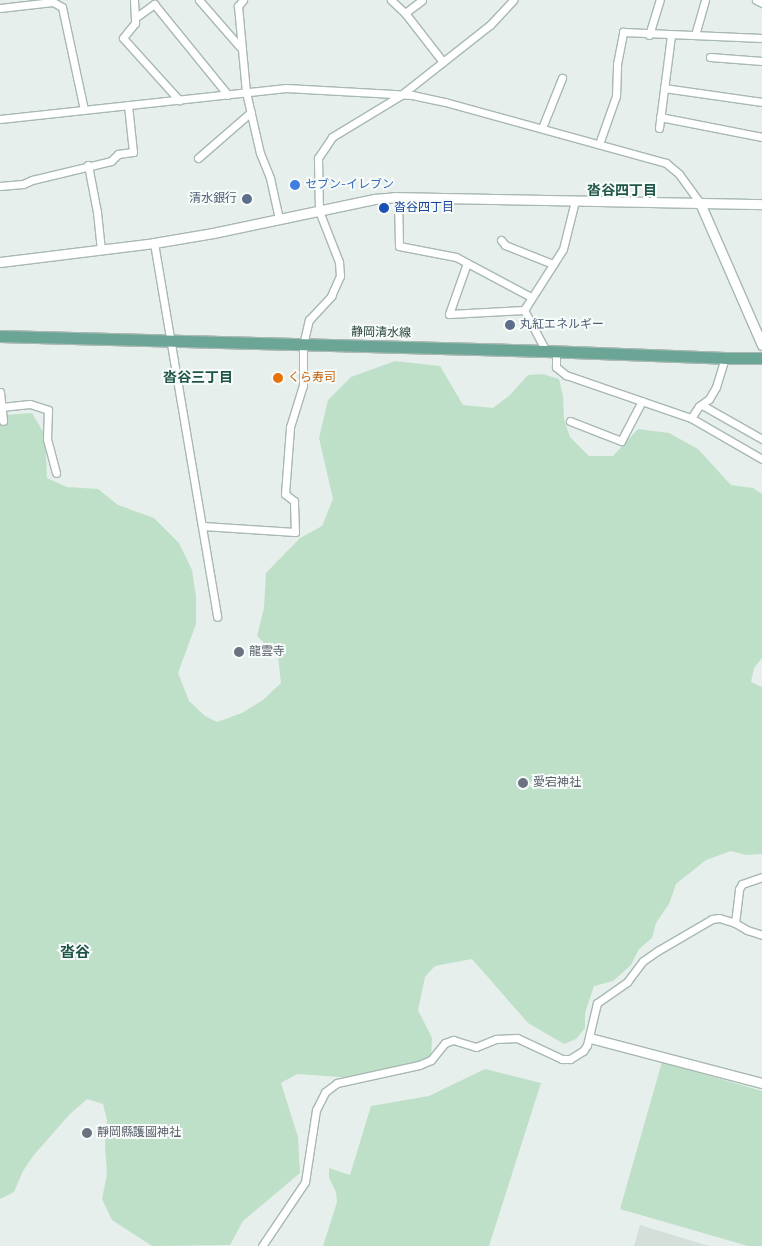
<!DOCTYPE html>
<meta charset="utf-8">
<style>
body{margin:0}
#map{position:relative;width:762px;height:1246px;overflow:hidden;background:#e6efeb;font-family:Figtree,"Noto Sans JP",sans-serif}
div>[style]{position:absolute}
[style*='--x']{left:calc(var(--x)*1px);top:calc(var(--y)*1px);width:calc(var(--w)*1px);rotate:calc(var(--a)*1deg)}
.built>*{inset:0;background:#d4dfda}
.green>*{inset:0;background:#bfe0c8}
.roads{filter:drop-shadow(1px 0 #a8b8b2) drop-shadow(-1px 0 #a8b8b2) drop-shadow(0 1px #a8b8b2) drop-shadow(0 -1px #a8b8b2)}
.minor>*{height:7px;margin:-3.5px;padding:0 3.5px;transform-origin:3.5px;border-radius:3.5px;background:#fff}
.tertiary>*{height:9px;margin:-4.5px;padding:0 4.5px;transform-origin:4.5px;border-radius:4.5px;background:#fff}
.primary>*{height:11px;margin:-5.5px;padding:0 5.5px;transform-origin:5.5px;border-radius:5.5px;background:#6aa596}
.dots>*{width:14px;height:14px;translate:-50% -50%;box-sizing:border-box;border:2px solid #f7fbf9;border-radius:50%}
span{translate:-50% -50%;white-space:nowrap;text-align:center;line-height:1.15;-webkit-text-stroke:4px #f7fbf9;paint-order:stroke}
.shop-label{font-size:12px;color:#366cbe}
.left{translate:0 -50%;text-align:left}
.service-label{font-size:12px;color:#4e5e75}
.right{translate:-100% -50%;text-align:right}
.transit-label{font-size:12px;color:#164399}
.street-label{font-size:12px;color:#24423a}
.food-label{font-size:12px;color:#c56008}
.worship-label{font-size:12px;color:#5b616d}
.neighbourhood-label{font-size:14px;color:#1f5548;font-weight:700}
.quarter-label{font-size:15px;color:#1f5548;font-weight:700}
</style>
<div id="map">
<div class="built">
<i style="clip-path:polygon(640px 1225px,709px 1246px,634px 1246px)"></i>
</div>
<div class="green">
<i style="clip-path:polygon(395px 361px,440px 366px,463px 405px,493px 408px,510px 395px,528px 375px,543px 374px,559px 379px,563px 396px,564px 419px,570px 437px,589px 456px,613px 456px,638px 429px,669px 433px,698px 449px,731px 485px,753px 488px,762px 494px,762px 658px,754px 668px,751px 682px,762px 687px,762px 854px,746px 855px,731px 851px,706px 860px,676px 884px,669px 904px,656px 923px,652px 938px,639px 949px,631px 965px,613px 981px,594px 986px,585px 1013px,585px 1028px,576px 1039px,564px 1044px,528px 1023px,472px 959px,435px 966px,425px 977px,418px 1010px,432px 1038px,431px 1060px,354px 1078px,297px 1074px,281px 1083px,298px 1137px,300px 1173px,243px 1221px,230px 1245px,152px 1246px,112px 1220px,102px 1199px,107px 1174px,105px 1146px,107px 1120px,103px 1104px,87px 1099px,69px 1115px,33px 1156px,23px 1171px,14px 1192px,0 1199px,0 424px,5px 415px,32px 413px,45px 435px,47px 478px,67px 487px,98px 489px,118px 505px,154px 518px,179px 543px,192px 570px,196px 597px,196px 624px,178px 673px,189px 701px,205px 716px,217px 722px,242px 713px,263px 700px,281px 683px,278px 656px,257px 636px,264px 608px,266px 573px,300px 538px,322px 526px,333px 499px,319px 438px,328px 400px,351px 377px)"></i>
<i style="clip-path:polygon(662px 1062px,762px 1091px,762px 1246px,748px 1246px,620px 1209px)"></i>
<i style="clip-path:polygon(485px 1069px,541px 1083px,489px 1246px,323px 1246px,337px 1202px,336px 1192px,329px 1178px,329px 1168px,350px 1175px,371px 1106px,429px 1096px)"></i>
</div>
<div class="roads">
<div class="minor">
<i style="--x:134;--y:0;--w:18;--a:87"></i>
<i style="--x:135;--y:18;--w:24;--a:-36"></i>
<i style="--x:154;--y:4;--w:117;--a:50.9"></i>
<i style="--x:199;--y:0;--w:62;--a:48.9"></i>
<i style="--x:243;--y:0;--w:8;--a:130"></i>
<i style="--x:238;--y:6;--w:86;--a:84.7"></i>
<i style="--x:246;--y:92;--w:63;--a:77.1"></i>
<i style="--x:260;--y:153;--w:27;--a:68"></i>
<i style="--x:270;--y:178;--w:42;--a:77.6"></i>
<i style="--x:391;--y:0;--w:19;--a:43"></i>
<i style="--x:405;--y:13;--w:62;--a:52.2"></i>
<i style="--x:756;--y:0;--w:7;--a:27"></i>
<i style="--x:0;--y:8;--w:53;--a:-6.5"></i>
<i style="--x:53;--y:2;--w:10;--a:29"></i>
<i style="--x:62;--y:7;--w:105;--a:77.9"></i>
<i style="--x:405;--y:13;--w:21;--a:-37"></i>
<i style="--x:135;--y:18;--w:5;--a:90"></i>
<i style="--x:135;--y:23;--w:19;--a:129"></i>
<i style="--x:123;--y:38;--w:84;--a:47.9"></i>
<i style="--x:649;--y:35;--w:37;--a:-73"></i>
<i style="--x:695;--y:35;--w:36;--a:-74"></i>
<i style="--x:710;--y:57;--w:52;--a:4.4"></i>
<i style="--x:664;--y:88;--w:99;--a:8.1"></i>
<i style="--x:660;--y:117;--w:104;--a:11.1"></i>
<i style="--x:0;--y:119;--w:288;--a:-6.2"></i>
<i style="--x:286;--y:88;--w:126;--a:3.2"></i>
<i style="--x:412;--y:95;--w:34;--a:12"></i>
<i style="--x:445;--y:102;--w:229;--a:15.4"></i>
<i style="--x:666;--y:163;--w:17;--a:40"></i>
<i style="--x:679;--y:174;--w:36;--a:54"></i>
<i style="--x:542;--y:128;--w:54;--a:-68.2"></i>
<i style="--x:659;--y:128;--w:93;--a:-82.6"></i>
<i style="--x:599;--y:144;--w:51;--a:-70.5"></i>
<i style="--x:616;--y:96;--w:32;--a:-88"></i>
<i style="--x:617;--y:64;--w:33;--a:-79"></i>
<i style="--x:623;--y:32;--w:139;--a:2.5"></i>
<i style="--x:198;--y:158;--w:70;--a:-41"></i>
<i style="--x:88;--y:165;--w:48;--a:79.2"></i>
<i style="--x:97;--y:212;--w:38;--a:84"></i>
<i style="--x:0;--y:186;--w:23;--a:-5"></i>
<i style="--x:23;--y:184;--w:10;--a:-24"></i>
<i style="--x:32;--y:180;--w:81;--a:-13.5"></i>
<i style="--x:111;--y:161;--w:10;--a:-45"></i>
<i style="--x:118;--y:154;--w:15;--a:-8"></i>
<i style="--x:133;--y:152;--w:47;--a:-96.1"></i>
<i style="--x:398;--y:197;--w:49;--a:88.8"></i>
<i style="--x:399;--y:246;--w:58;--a:10.9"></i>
<i style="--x:456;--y:257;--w:85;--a:28.1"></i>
<i style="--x:501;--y:240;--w:6;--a:51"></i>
<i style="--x:505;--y:245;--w:52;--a:21.6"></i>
<i style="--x:154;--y:243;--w:379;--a:80.4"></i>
<i style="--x:467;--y:263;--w:54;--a:109.4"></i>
<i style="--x:449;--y:314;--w:75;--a:-3.1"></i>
<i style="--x:546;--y:351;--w:47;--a:-118.2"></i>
<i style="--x:524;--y:310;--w:72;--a:-57.4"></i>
<i style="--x:563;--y:249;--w:49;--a:-76"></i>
<i style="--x:556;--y:352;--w:15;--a:90"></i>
<i style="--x:556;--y:367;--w:13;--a:39"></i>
<i style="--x:566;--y:375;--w:132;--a:19"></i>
<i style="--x:691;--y:418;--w:82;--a:30"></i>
<i style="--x:0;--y:392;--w:29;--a:84"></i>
<i style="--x:702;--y:405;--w:69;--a:29.5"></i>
<i style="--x:1;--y:407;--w:29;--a:-6"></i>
<i style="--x:30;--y:404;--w:19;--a:18"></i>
<i style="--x:48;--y:410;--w:29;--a:92"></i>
<i style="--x:47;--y:439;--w:35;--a:75"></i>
<i style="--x:691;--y:418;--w:14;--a:-56"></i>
<i style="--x:699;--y:406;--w:12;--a:-35"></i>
<i style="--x:709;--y:399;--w:14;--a:-60"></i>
<i style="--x:716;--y:387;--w:30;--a:-73"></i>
<i style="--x:570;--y:421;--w:55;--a:21.4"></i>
<i style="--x:621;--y:441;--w:45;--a:-62.3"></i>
<i style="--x:203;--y:526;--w:92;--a:3.7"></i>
<i style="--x:295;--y:532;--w:31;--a:-92"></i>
<i style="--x:294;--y:501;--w:11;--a:-142"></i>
<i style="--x:285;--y:494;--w:67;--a:-85.7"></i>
<i style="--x:290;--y:427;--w:44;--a:-72.8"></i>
<i style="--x:303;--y:385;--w:40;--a:-90"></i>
<i style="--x:303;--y:345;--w:26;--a:-77"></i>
<i style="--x:309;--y:320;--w:33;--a:-47"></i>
<i style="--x:331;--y:296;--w:22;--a:-66"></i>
<i style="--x:340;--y:276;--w:14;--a:-94"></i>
<i style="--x:339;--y:262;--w:55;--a:-111.4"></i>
<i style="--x:319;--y:211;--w:53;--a:-91.1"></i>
<i style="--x:318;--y:158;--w:25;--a:-56"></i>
<i style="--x:332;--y:137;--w:81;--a:-31.3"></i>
<i style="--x:401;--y:95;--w:113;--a:-38.2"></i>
<i style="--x:490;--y:25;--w:34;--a:-47"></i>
<i style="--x:735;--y:923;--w:34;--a:-83"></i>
<i style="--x:739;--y:889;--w:6;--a:-59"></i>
<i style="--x:742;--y:884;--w:21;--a:-19"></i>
<i style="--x:262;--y:1246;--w:77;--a:-56.1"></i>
<i style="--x:305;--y:1182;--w:73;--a:-81.3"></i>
<i style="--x:316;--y:1110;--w:20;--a:-63"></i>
<i style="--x:325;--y:1092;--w:15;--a:-37"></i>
<i style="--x:337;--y:1083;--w:84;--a:-12.4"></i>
<i style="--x:419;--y:1065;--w:13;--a:-23"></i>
<i style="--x:431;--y:1060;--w:22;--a:-51"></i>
<i style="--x:445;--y:1043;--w:9;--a:-21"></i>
<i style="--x:453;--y:1040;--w:24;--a:17"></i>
<i style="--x:476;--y:1047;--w:22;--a:-22"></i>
<i style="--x:496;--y:1039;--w:21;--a:-3"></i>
<i style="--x:517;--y:1038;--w:50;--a:25"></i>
<i style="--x:562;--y:1059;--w:8;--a:0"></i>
<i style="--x:570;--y:1059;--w:15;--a:-32"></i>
<i style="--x:583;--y:1051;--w:7;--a:-56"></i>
<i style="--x:587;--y:1045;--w:43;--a:-76.6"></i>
<i style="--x:597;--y:1003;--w:37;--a:-35"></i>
<i style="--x:627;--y:982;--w:26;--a:-53"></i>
<i style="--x:643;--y:961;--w:19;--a:-35"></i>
<i style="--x:659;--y:950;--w:61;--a:-30.3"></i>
<i style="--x:712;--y:919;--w:7;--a:-8"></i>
<i style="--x:719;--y:918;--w:17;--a:17"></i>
<i style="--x:735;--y:923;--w:14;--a:30"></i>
<i style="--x:747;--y:930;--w:16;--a:18"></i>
</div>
<div class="tertiary">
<i style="--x:700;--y:203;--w:155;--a:66.4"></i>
<i style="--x:0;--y:262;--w:155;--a:-7"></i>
<i style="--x:154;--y:243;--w:60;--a:-9.6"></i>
<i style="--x:213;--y:233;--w:165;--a:-11.9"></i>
<i style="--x:374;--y:199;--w:21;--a:-5"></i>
<i style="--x:395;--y:197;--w:367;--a:1.1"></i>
<i style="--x:590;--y:1038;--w:178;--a:14.7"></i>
</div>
<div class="primary">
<i style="--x:0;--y:336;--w:546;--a:1.57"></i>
<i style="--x:546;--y:351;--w:179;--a:2.2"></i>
<i style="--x:725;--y:358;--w:37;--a:0"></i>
</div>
</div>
<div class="dots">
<i style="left:295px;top:185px;background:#3f7fe0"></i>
<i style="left:247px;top:199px;background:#5c6f8a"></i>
<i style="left:384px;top:208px;background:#1a4fb4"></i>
<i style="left:510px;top:325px;background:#5c6f8a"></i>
<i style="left:278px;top:378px;background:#e8710a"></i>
<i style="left:239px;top:652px;background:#6b7280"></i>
<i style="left:523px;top:783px;background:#6b7280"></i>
<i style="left:87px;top:1133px;background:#6b7280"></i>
</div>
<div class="shop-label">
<span class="left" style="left:305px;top:185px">セブン-イレブン</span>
</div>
<div class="service-label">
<span class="right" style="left:237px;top:199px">清水銀行</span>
<span class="left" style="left:520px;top:325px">丸紅エネルギー</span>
</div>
<div class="transit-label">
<span class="left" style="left:394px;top:208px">沓谷四丁目</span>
</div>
<div class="street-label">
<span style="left:381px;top:333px;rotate:1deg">静岡清水線</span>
</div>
<div class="food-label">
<span class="left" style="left:288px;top:378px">くら寿司</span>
</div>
<div class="worship-label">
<span class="left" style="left:249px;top:652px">龍雲寺</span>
<span class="left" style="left:533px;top:783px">愛宕神社</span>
<span class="left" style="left:97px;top:1133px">靜岡縣護國神社</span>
</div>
<div class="neighbourhood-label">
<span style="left:622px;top:191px">沓谷四丁目</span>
<span style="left:198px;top:378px">沓谷三丁目</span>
</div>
<div class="quarter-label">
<span style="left:75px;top:953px">沓谷</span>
</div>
</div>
